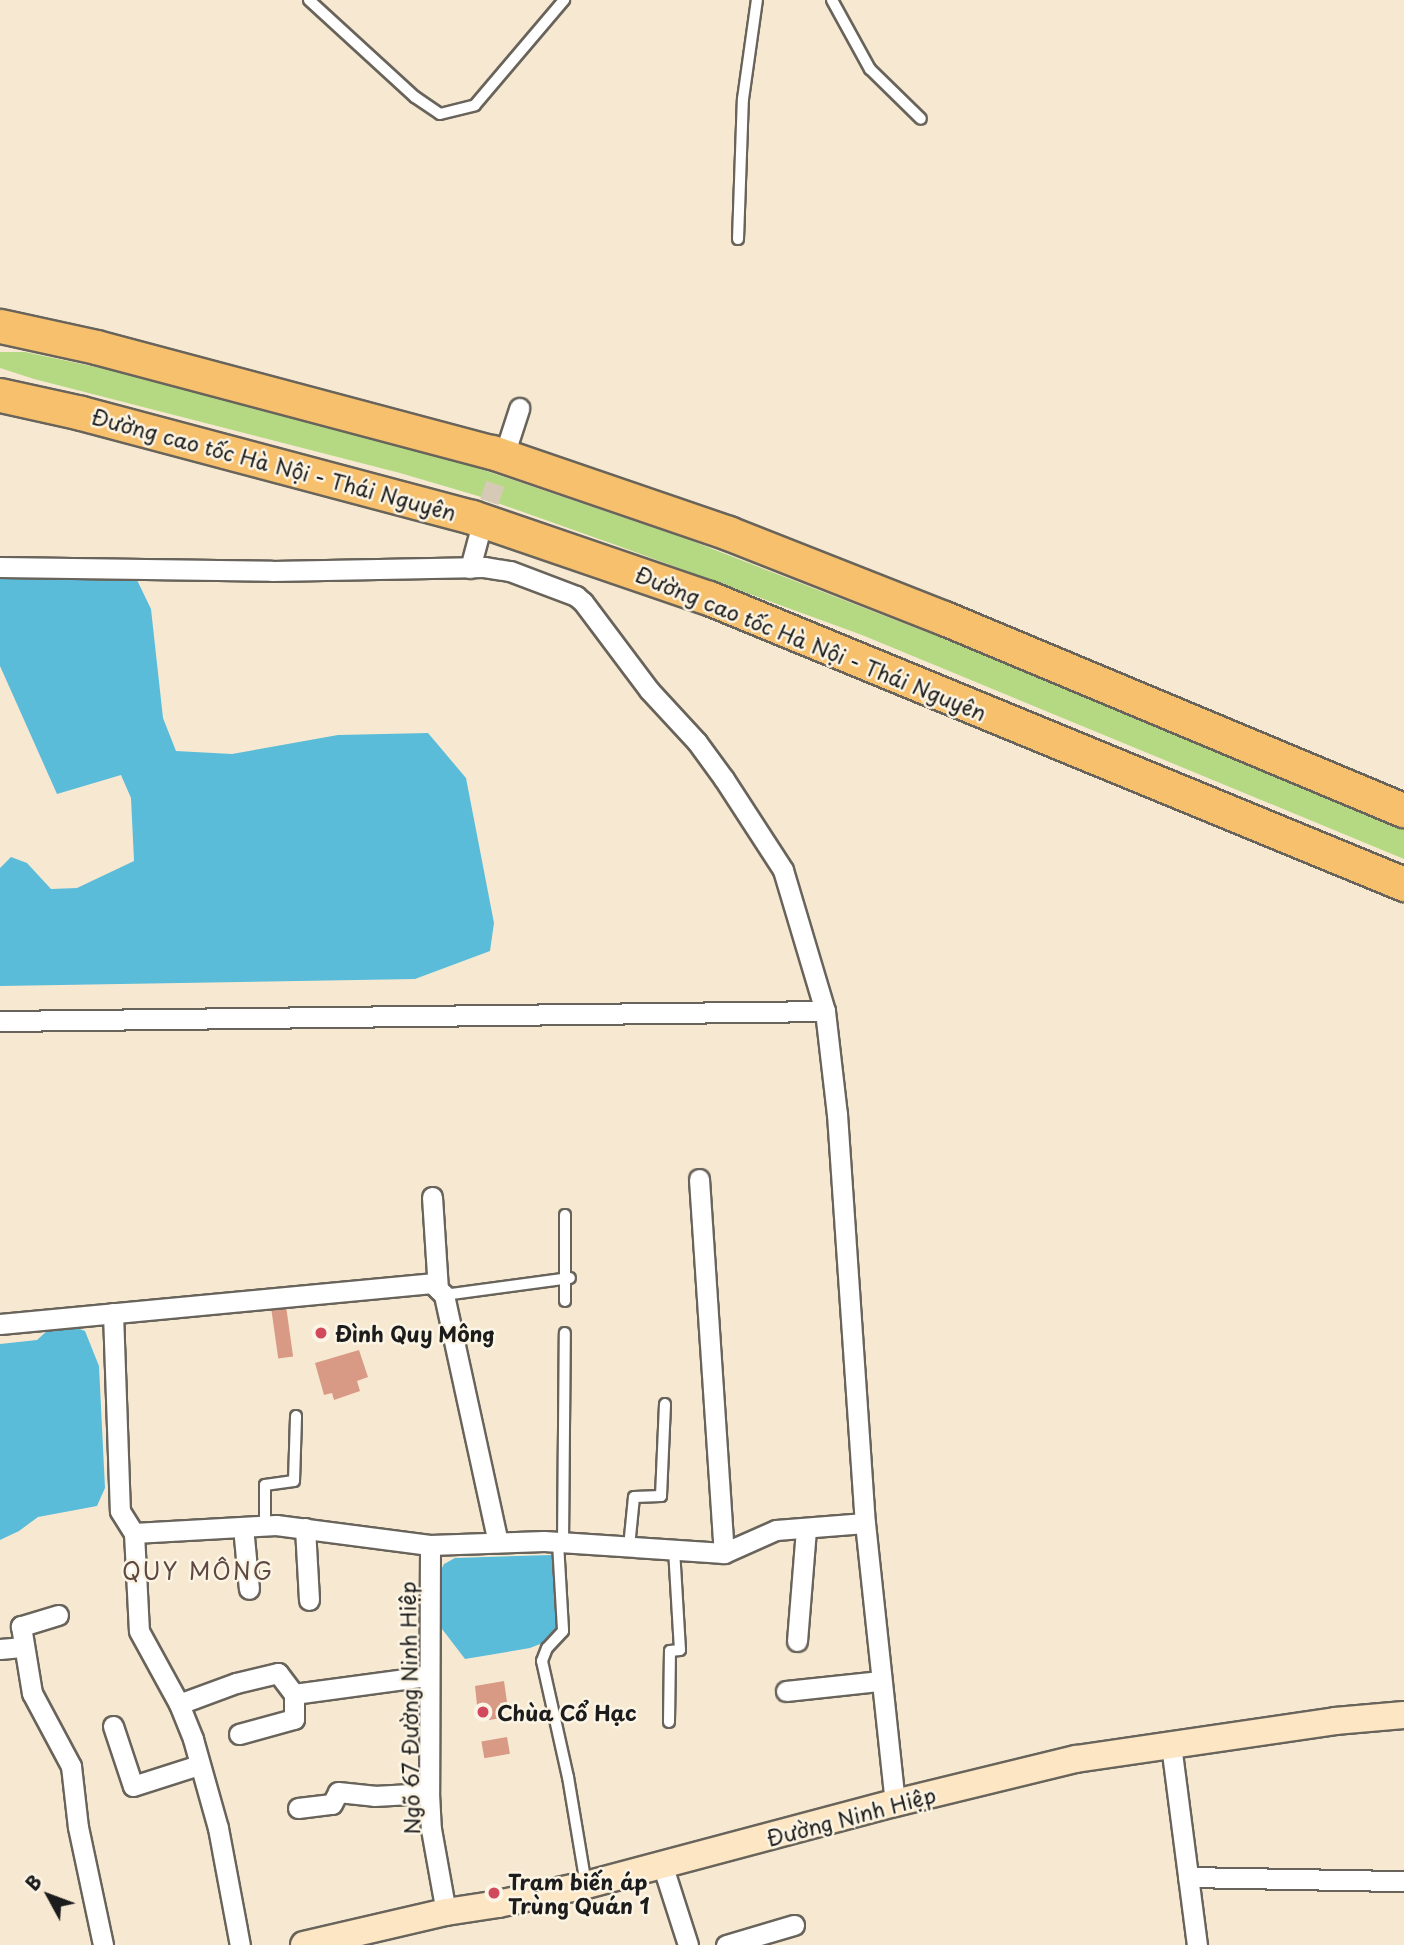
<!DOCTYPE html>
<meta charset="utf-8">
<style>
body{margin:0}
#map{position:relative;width:1404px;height:1945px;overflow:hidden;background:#f7e9d1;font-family:"Playpen Sans",sans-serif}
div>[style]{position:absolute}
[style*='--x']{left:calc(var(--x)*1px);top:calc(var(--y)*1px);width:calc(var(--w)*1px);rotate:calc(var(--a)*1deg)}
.green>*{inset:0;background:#b5d982}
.water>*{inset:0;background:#5abcd9}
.building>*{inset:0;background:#d89985;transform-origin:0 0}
.street-tunnel>*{height:19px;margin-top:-9.5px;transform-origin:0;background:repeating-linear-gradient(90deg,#d6cab6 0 19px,transparent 0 29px)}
.roads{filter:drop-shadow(2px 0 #69645b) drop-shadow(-2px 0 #69645b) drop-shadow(0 2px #69645b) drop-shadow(0 -2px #69645b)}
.lane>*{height:10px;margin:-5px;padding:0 5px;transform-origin:5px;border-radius:5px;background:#fff}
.street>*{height:19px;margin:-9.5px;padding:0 9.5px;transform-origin:9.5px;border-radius:9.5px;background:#fff}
.secondary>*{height:26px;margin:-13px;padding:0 13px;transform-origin:13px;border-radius:13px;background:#fce6c4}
.highway>*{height:33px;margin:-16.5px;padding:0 16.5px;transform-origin:16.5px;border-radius:16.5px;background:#f7c06c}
.dots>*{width:19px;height:19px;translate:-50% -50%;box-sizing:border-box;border:4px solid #fcf5e5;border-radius:50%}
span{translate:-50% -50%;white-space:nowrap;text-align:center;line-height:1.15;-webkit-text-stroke:5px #fcf5e5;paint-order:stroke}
.street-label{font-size:21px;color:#1c1c1c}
.poi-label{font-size:21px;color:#1c1c1c;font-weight:700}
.left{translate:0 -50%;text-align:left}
.neighbourhood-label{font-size:23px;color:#5e4841;letter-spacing:2px}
.north{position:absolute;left:14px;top:1861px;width:70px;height:70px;-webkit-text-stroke:5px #fcf5e5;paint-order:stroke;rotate:311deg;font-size:19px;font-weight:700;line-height:28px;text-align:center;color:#1c1c1c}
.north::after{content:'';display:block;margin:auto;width:24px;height:32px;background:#1c1c1c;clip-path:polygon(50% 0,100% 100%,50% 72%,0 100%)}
</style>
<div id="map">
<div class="green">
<i style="clip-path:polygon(0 352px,25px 352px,171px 383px,309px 418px,463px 463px,687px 539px,993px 658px,1404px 827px,1404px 859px,862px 635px,613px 544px,478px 496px,400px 473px,34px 379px,0 368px)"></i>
</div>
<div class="water">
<i style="clip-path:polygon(44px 576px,137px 580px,151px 609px,163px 718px,176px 751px,232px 754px,338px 735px,428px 733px,466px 778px,494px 923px,490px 951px,415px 979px,0 986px,0 868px,11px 857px,27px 863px,51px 889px,77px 888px,134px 861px,131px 798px,121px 775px,57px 794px,0 666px,0 577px)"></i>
<i style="clip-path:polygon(71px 1326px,85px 1331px,99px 1366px,105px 1488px,97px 1506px,38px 1517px,19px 1531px,0 1540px,0 1344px,37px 1340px,48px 1330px)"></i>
<i style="clip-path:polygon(552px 1555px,562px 1619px,553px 1639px,530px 1648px,465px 1659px,439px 1625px,435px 1582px,444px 1564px,455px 1558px)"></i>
</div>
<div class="building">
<i style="left:286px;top:1306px;width:51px;height:15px;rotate:82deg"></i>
<i style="clip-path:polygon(359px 1350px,368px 1377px,357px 1381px,360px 1391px,334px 1400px,332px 1393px,324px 1395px,315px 1363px)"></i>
<i style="clip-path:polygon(504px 1681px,507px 1702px,500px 1703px,502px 1718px,489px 1720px,487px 1703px,477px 1705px,475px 1686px)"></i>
<i style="left:507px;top:1737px;width:17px;height:26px;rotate:80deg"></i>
</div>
<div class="street-tunnel">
<i style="--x:480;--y:529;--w:85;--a:-71.6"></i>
</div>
<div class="roads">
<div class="lane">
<i style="--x:309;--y:0;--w:144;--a:42.5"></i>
<i style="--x:415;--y:97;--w:30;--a:34"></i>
<i style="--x:440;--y:114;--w:36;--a:-14"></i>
<i style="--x:475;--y:105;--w:138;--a:-49.7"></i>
<i style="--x:832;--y:0;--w:79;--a:61.2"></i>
<i style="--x:870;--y:69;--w:71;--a:44.4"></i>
<i style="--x:738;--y:239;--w:140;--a:-88"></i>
<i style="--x:743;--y:99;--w:100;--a:-82"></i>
<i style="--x:565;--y:1215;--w:86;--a:90"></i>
<i style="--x:444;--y:1295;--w:127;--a:-7.7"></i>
<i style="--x:265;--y:1526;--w:41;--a:-90"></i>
<i style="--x:265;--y:1485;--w:29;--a:-8"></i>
<i style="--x:294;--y:1481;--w:65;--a:-88.2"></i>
<i style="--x:558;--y:1543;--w:88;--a:86.7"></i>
<i style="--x:563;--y:1631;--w:23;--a:133"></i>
<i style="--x:547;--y:1648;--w:14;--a:111"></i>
<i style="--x:542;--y:1661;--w:119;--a:77.4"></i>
<i style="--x:568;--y:1777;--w:109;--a:80.5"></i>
<i style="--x:563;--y:1543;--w:210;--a:-89.5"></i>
<i style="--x:629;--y:1547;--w:50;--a:-84.3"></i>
<i style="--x:634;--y:1497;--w:27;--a:-2"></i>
<i style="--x:661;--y:1496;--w:92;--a:-87.5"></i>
<i style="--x:669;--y:1722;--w:71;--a:-89.2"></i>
<i style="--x:670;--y:1651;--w:10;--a:-6"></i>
<i style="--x:680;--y:1650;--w:100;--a:-93.4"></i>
</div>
<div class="street">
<i style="--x:507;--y:446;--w:40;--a:-72"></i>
<i style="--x:0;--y:567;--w:272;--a:0.8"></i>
<i style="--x:272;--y:571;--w:212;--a:-1.1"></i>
<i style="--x:484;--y:567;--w:26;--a:9"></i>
<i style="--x:510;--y:571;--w:71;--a:20.7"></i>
<i style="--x:576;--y:596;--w:9;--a:41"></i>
<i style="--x:583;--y:602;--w:110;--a:53.1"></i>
<i style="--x:649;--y:690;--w:71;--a:47.3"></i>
<i style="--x:697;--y:742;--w:46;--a:53.9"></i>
<i style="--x:724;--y:779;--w:108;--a:57"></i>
<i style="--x:783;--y:870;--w:147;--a:73.4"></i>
<i style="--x:825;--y:1011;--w:104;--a:83.4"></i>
<i style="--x:837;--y:1114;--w:410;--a:86.1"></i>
<i style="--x:865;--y:1523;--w:282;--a:83.9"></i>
<i style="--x:470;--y:568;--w:39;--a:-75"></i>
<i style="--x:0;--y:1021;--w:825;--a:-0.69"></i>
<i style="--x:699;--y:1179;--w:375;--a:86.2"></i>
<i style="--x:432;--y:1197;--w:92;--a:86.3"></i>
<i style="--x:113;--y:1313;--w:198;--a:88"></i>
<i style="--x:120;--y:1511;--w:26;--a:58"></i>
<i style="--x:134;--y:1533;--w:98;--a:87.1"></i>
<i style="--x:139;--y:1631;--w:83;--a:61.3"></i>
<i style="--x:179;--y:1704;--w:38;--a:68"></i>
<i style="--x:193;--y:1739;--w:92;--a:74.3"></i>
<i style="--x:218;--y:1828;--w:119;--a:79.4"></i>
<i style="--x:0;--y:1324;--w:434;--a:-5.4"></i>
<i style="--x:432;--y:1283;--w:17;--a:45"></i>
<i style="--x:444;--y:1295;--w:253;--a:77.7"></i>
<i style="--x:243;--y:1527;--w:62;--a:84.5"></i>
<i style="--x:305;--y:1528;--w:72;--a:86.8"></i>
<i style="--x:134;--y:1533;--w:142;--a:-3.2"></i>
<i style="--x:276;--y:1525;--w:155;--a:7.4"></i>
<i style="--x:430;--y:1545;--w:114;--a:-2"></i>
<i style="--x:544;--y:1541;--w:180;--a:3.8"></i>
<i style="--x:724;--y:1553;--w:57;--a:-23.9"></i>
<i style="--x:776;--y:1530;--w:89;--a:-4.5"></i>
<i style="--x:430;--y:1545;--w:248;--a:90.2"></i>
<i style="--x:429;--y:1793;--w:36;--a:87"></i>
<i style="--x:431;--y:1829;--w:84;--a:79.8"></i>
<i style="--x:58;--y:1615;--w:39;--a:163"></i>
<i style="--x:21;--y:1626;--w:68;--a:80.7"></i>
<i style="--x:32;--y:1693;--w:83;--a:61.9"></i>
<i style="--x:71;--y:1766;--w:61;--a:83.5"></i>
<i style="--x:78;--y:1827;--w:121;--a:78"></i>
<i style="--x:797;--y:1641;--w:113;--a:-85.4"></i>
<i style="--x:0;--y:1649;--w:24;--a:-5"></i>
<i style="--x:786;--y:1691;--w:95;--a:-6.1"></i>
<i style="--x:179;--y:1704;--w:61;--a:-20.2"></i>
<i style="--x:236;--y:1683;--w:43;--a:-13.4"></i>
<i style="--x:278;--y:1673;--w:26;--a:53"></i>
<i style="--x:294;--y:1694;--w:135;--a:-7.7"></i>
<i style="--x:113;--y:1726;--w:63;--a:71.6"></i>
<i style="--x:133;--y:1786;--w:69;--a:-17.7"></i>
<i style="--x:239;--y:1734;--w:57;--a:-15.3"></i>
<i style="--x:294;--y:1719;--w:25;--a:-90"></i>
<i style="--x:1171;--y:1745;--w:202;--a:82.6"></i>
<i style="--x:298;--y:1808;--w:34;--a:-7"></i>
<i style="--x:332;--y:1804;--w:13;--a:-63"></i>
<i style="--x:338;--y:1792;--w:36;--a:6"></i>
<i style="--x:374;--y:1796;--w:55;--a:-3.1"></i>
<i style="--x:663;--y:1867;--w:82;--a:72.2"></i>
<i style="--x:1188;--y:1877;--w:216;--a:1.1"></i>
<i style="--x:726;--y:1945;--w:71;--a:-16.4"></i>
</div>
<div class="secondary">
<i style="--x:304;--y:1945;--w:146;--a:-13.1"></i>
<i style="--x:446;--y:1912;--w:53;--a:-8.7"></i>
<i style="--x:498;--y:1904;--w:90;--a:-12.2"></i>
<i style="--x:586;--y:1885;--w:320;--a:-14.9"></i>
<i style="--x:895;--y:1803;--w:186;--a:-13.7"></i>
<i style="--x:1076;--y:1759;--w:262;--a:-8.3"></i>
<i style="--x:1335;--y:1721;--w:69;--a:-5"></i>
</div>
<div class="highway">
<i style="--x:0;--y:326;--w:98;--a:12.3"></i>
<i style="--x:96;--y:347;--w:410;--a:14.9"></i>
<i style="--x:492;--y:452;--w:250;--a:18.9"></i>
<i style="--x:728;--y:533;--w:232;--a:21.5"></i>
<i style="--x:944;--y:618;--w:498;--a:22.7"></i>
<i style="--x:0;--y:395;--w:83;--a:12.5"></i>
<i style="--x:81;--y:413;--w:405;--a:14.9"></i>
<i style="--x:472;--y:517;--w:250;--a:18.9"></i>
<i style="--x:709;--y:598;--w:752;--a:22.37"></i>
</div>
</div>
<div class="dots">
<i style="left:321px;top:1333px;background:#d1495b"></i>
<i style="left:483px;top:1712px;background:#d1495b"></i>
<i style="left:494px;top:1893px;background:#d1495b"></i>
</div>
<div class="street-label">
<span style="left:274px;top:464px;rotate:15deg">Đường cao tốc Hà Nội - Thái Nguyên</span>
<span style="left:811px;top:643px;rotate:22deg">Đường cao tốc Hà Nội - Thái Nguyên</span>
<span style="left:409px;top:1708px;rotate:-91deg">Ngõ 67 Đường Ninh Hiệp</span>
<span style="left:851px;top:1816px;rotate:-15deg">Đường Ninh Hiệp</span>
</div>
<div class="poi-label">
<span class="left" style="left:335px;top:1333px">Đình Quy Mông</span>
<span class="left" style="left:497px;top:1712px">Chùa Cổ Hạc</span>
<span class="left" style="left:508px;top:1893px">Trạm biến áp<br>Trùng Quán 1</span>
</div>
<div class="neighbourhood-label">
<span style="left:198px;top:1571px">QUY MÔNG</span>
</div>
<div class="north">B</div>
</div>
